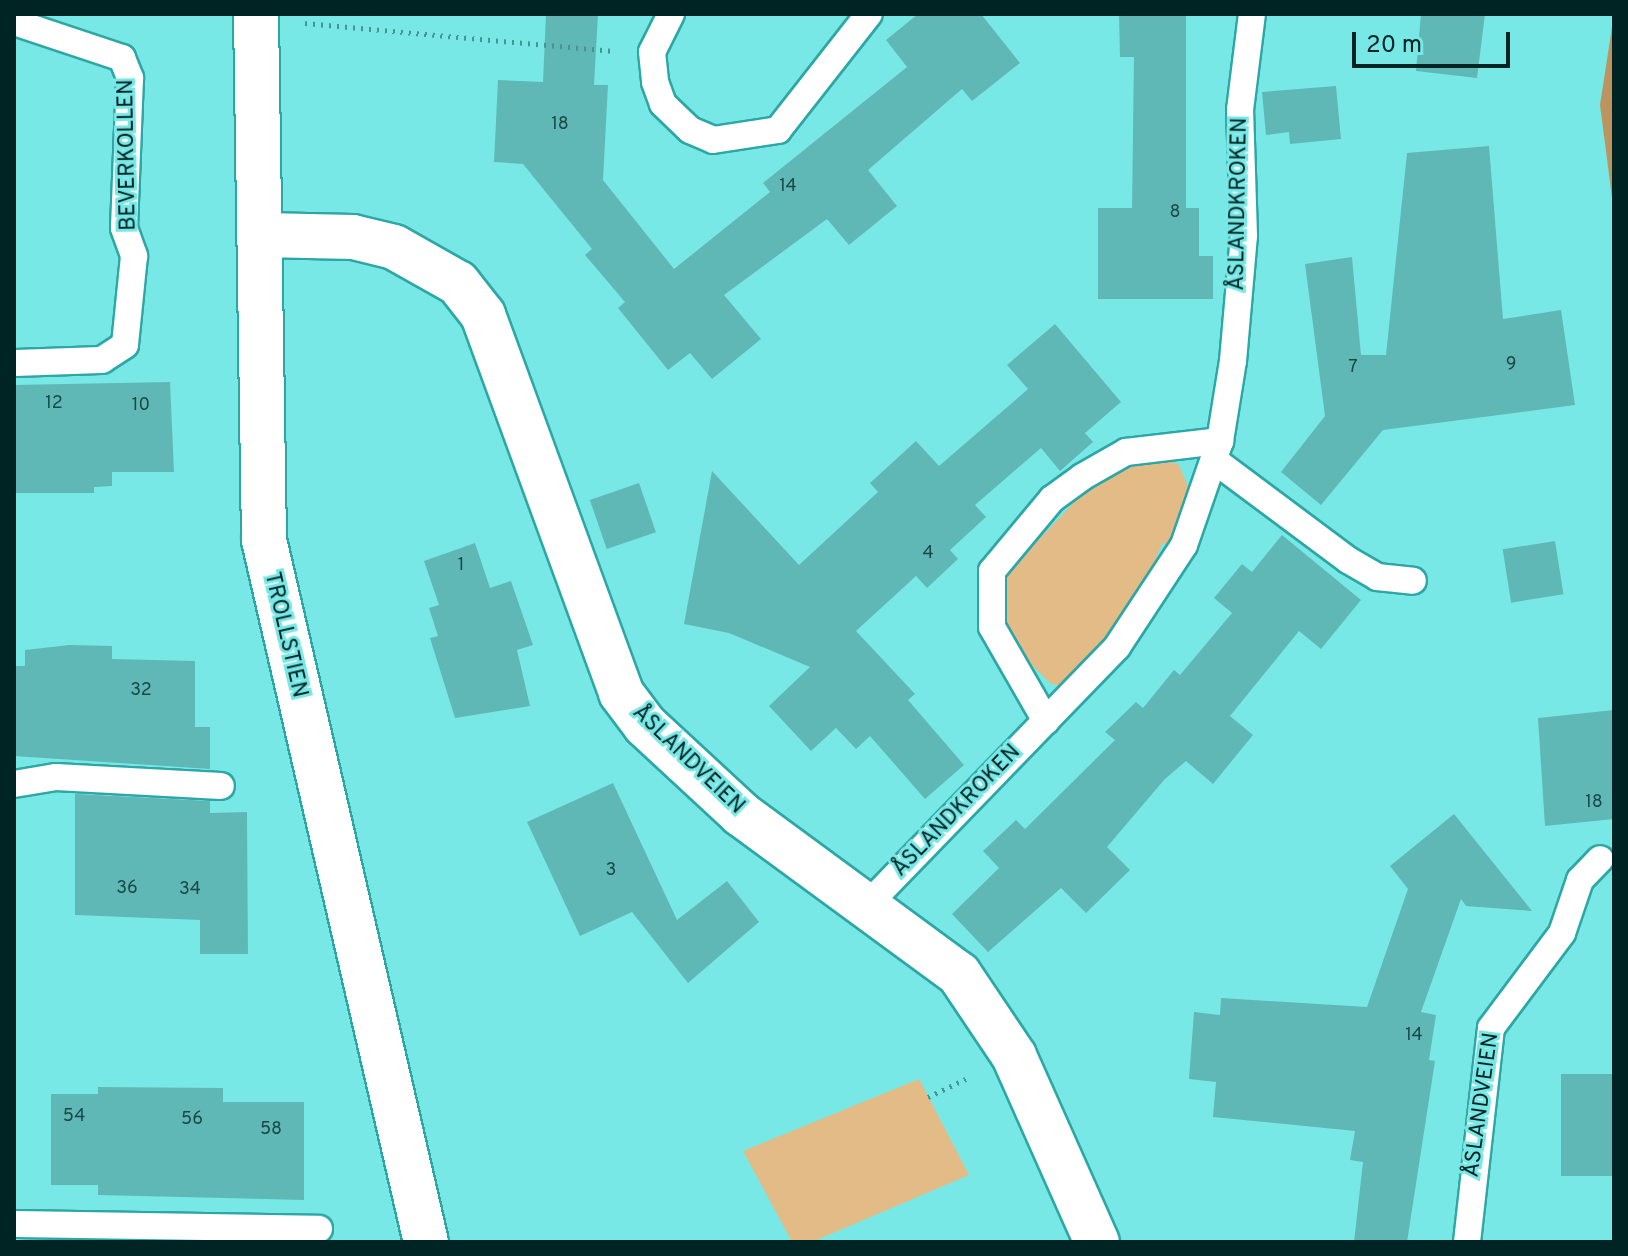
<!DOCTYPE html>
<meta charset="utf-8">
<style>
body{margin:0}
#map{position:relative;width:1628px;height:1256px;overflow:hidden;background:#78e8e6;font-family:Overpass,sans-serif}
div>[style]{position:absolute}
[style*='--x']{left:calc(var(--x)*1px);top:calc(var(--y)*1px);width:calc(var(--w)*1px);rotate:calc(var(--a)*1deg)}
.green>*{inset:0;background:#e3bb87}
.forest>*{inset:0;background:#bc9460}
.building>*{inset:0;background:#60b8b6;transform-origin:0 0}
.path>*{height:5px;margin-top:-2.5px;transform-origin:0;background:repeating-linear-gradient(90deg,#469594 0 2px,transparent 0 8px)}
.roads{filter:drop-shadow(2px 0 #2da7a6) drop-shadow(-2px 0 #2da7a6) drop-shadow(0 2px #2da7a6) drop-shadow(0 -2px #2da7a6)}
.service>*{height:26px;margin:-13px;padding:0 13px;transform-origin:13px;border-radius:13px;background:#fff}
.minor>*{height:44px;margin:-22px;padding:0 22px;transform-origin:22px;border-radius:22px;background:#fff}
span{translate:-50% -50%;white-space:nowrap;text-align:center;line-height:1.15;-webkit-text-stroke:6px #78e8e6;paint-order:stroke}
.number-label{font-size:18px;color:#184848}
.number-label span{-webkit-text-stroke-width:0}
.street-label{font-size:22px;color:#002323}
.frame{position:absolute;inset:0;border:16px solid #002323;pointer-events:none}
.scale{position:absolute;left:1352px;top:32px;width:158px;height:36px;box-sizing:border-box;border:4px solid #002323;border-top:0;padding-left:10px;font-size:24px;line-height:28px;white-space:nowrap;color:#002323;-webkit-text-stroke:6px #78e8e6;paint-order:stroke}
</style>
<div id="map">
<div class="green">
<i style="clip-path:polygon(1159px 457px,1179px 465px,1192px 496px,1170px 546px,1163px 543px,1156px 557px,1163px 561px,1114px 638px,1063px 686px,1051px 684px,1005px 639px,999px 598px,1007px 573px,1081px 495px,1124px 465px)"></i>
<i style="clip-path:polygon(919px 1079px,969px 1175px,812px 1242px,792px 1242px,743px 1151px)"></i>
</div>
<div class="forest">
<i style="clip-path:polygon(1614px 14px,1614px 213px,1600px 105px)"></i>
</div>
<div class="building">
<i style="clip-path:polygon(546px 14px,598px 14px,594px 85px,608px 85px,603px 180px,674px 269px,770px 192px,763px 183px,907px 67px,886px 40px,918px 14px,981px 14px,1020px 63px,972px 101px,962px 89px,868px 170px,897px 206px,849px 245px,827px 219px,724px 295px,761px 339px,712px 379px,690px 353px,668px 370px,618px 308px,625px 302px,585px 255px,592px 249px,523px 164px,494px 162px,498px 80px,543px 82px)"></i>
<i style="clip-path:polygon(1119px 14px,1186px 14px,1186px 208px,1199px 208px,1199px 256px,1213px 256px,1213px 299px,1098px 299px,1098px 208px,1132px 208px,1134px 57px,1120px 57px)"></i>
<i style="clip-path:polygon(1421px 14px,1485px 14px,1477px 78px,1416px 71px)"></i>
<i style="clip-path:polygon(1336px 86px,1341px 139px,1290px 144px,1289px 132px,1266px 135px,1262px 92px)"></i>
<i style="clip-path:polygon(1489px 146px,1503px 319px,1561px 310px,1575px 405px,1383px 430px,1321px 505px,1281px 472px,1325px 416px,1305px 264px,1352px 257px,1361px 355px,1386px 355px,1407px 153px)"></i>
<i style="clip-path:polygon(1055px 324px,1121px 402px,1085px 433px,1093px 442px,1060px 471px,1041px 448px,975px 505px,986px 517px,950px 550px,958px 559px,927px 588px,916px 576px,856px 631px,915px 694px,908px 700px,964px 765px,925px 799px,870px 736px,856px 749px,836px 728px,811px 751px,769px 706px,810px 667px,729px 633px,684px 624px,712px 471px,799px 565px,878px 492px,870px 483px,916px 441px,939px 466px,1028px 389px,1007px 365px)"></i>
<i style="clip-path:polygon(170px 382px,174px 472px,112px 472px,112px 486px,94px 487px,94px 493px,14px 493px,14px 385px)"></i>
<i style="left:639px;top:483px;width:52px;height:52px;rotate:71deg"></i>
<i style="clip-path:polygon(1282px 535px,1361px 600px,1321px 649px,1299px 631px,1230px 716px,1253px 735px,1213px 784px,1186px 761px,1164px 780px,1107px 847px,1130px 870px,1086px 913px,1061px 888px,988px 952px,952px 914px,999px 868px,983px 851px,1016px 820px,1025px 829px,1115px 740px,1105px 732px,1136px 702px,1143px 708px,1174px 670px,1180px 675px,1232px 613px,1214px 598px,1242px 564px,1252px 572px)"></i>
<i style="left:1555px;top:541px;width:54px;height:53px;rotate:81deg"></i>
<i style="clip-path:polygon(475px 543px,490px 588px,511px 581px,533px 645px,517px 650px,530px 706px,455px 718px,430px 638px,438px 636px,429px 608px,439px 605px,424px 561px)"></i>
<i style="clip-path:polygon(69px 645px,112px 646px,112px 659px,195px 661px,195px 727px,210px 727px,210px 769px,14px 756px,14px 666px,25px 666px,25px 650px)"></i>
<i style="clip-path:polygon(1614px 710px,1614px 819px,1545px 826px,1538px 718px)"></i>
<i style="clip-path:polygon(613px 783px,677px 920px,727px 881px,759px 922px,688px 983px,632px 912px,580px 936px,527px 822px)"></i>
<i style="clip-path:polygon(75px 794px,210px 801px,210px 813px,247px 812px,248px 954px,200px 954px,200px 920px,75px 915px)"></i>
<i style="clip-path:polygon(1454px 814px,1532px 911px,1466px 906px,1461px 899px,1421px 1012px,1436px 1015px,1429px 1060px,1435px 1061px,1407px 1242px,1354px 1242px,1363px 1162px,1350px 1160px,1355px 1131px,1213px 1117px,1216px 1082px,1189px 1079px,1194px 1012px,1220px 1015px,1221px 998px,1367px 1007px,1408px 889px,1390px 866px)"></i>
<i style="left:1614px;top:1074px;width:102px;height:53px;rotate:90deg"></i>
<i style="clip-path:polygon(98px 1087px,223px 1088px,223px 1102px,304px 1102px,304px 1200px,98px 1195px,98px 1185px,51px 1185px,51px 1094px,98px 1094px)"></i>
</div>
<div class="path">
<i style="--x:305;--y:23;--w:310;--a:5.2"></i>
<i style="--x:928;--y:1097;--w:47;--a:-25.5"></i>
</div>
<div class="roads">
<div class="service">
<i style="--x:671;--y:14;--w:42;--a:116.6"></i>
<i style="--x:652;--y:52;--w:30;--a:84"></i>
<i style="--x:655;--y:82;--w:23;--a:70"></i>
<i style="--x:663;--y:104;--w:37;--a:44"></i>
<i style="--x:690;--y:130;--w:25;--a:23"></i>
<i style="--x:713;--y:140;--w:66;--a:-8.7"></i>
<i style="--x:778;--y:130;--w:147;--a:-51.9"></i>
<i style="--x:14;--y:22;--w:114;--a:18.4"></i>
<i style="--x:122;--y:58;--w:22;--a:68"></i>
<i style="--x:130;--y:78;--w:150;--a:92.3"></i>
<i style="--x:124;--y:228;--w:30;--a:70"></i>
<i style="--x:134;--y:256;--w:89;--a:95.8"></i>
<i style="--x:125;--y:345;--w:27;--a:147"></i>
<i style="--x:102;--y:360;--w:88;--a:178"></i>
<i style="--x:1214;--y:460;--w:167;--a:36.7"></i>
<i style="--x:1348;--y:560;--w:34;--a:30"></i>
<i style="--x:1377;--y:577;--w:36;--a:6"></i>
<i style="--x:1046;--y:721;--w:108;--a:-119.9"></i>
<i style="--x:992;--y:627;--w:56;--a:-90"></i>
<i style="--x:992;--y:571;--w:94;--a:-50.2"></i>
<i style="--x:1052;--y:499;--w:37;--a:-36"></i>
<i style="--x:1082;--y:477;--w:51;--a:-29.6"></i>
<i style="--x:1126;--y:452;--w:95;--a:-6.7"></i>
<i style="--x:14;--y:784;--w:43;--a:-9.5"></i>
<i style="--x:56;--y:777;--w:165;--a:3.1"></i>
<i style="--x:870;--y:902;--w:355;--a:-45.9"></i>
<i style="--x:1117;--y:647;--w:122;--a:-56.7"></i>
<i style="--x:1184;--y:545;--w:110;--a:-70.9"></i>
<i style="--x:1220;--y:441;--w:81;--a:-80.8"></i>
<i style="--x:1233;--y:361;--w:125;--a:-85"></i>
<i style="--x:1244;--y:236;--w:126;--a:-91.8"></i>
<i style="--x:1240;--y:110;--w:97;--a:-82.9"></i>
<i style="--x:14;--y:1224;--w:305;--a:0.9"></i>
<i style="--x:1467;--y:1242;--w:215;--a:-83.6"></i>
<i style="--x:1491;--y:1028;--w:119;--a:-53.2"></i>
<i style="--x:1562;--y:933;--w:56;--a:-71.2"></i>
<i style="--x:1580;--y:880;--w:29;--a:-46"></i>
</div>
<div class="minor">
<i style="--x:256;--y:14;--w:526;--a:89.13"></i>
<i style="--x:264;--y:540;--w:720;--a:77.01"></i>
<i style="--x:263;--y:235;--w:90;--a:1.3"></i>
<i style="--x:353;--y:237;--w:42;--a:13.7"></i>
<i style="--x:394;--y:247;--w:73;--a:29.4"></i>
<i style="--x:458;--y:283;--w:41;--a:52"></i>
<i style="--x:483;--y:315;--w:402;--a:69.9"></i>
<i style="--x:621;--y:693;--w:40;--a:53"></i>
<i style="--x:645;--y:725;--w:131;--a:42.8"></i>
<i style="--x:741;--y:814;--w:270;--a:36.3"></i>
<i style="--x:959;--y:974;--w:99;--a:56.1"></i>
<i style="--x:1014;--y:1056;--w:204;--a:66"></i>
</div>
</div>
<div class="number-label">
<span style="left:560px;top:125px">18</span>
<span style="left:788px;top:187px">14</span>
<span style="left:1175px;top:213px">8</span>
<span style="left:1511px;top:365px">9</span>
<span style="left:1353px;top:368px">7</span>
<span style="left:54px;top:404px">12</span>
<span style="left:141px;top:406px">10</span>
<span style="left:928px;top:554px">4</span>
<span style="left:461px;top:566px">1</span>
<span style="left:141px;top:691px">32</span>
<span style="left:1594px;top:803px">18</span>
<span style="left:611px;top:871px">3</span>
<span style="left:127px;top:889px">36</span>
<span style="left:190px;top:890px">34</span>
<span style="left:1414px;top:1036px">14</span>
<span style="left:74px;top:1117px">54</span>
<span style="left:192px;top:1120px">56</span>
<span style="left:271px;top:1130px">58</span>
</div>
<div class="street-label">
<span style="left:128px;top:155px;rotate:-91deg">BEVERKOLLEN</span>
<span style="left:1239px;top:204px;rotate:-89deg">ÅSLANDKROKEN</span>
<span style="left:285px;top:635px;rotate:77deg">TROLLSTIEN</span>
<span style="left:688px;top:760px;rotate:44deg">ÅSLANDVEIEN</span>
<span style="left:957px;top:811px;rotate:-46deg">ÅSLANDKROKEN</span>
<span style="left:1482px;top:1105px;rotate:-82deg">ÅSLANDVEIEN</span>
</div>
<div class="frame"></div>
<div class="scale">20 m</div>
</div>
